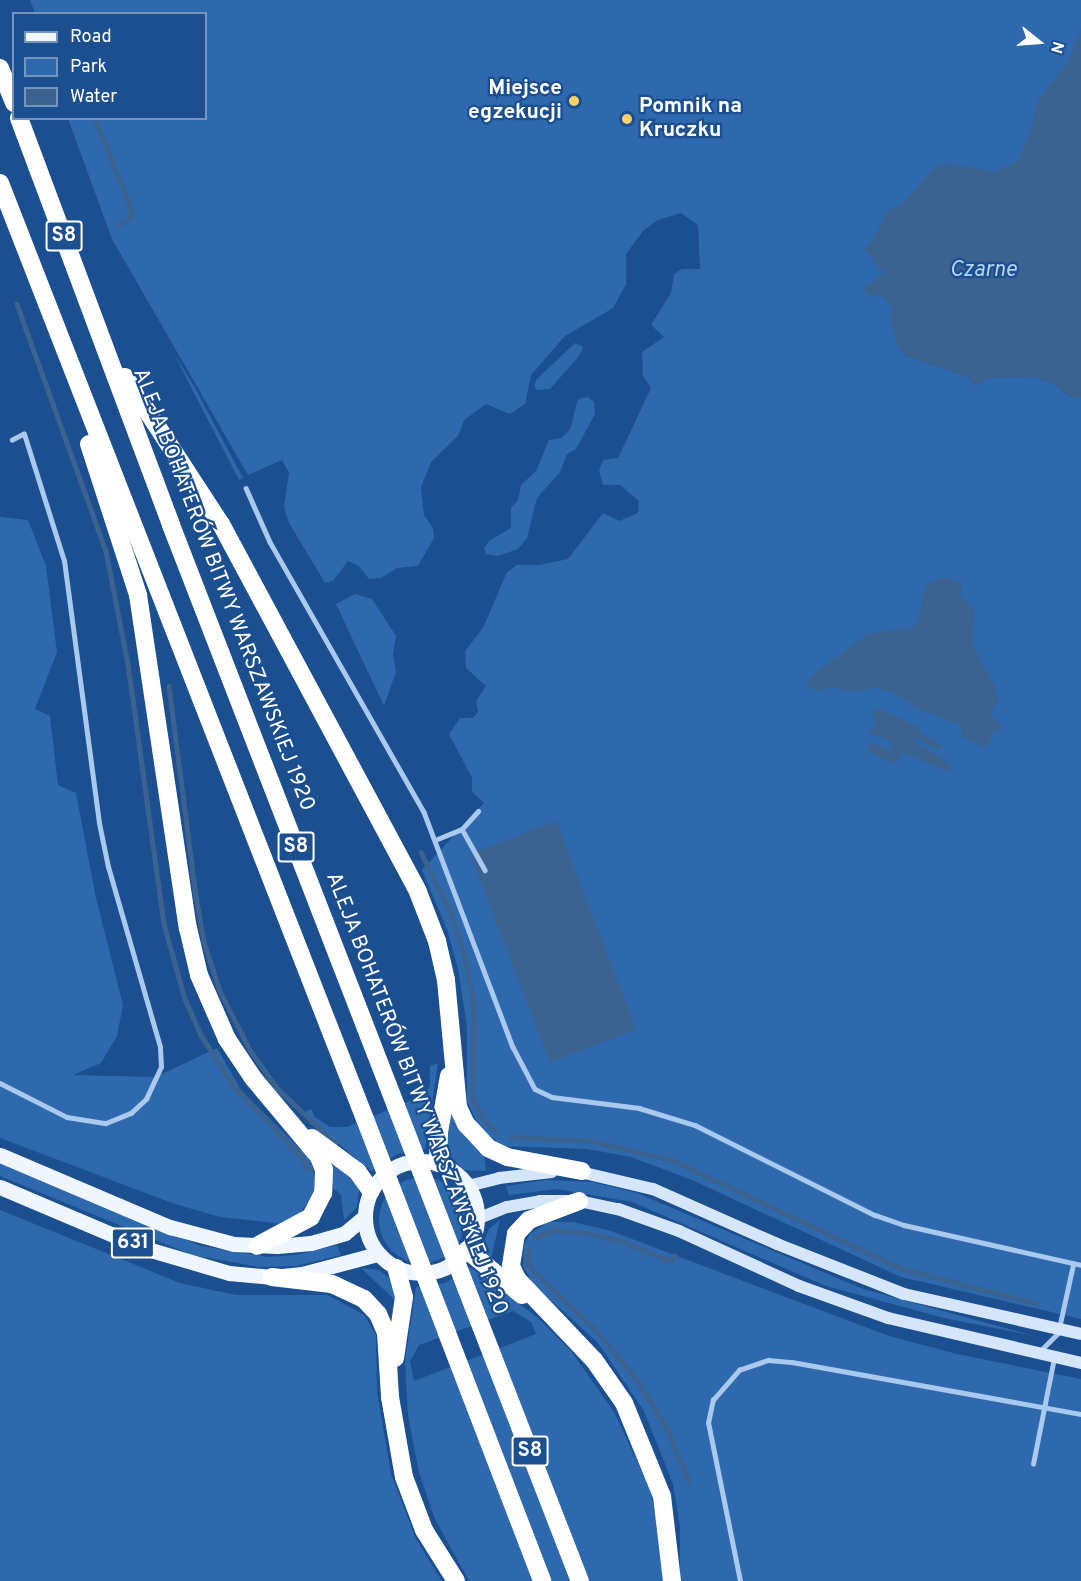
<!DOCTYPE html>
<meta charset="utf-8">
<style>
body{margin:0}
#map{position:relative;width:1081px;height:1581px;overflow:hidden;background:#1b4f8f;font-family:Overpass,sans-serif}
div>[style]{position:absolute}
[style*='--x']{left:calc(var(--x)*1px);top:calc(var(--y)*1px);width:calc(var(--w)*1px);rotate:calc(var(--a)*1deg)}
.green>*{inset:0;background:#2e69ad}
.round{border-radius:50%}
.water>*{inset:0;background:#3c6290;transform-origin:0 0}
.stream>*{height:4.5px;margin:-2.25px;padding:0 2.25px;transform-origin:2.25px;border-radius:2.25px;background:#3c6290}
.lane>*{height:4.5px;margin:-2.25px;padding:0 2.25px;transform-origin:2.25px;border-radius:2.25px;background:#a9c9ee}
.secondary>*{height:12px;margin:-6px;padding:0 6px;transform-origin:6px;border-radius:6px;background:#d6e6fa}
.primary>*{height:15px;margin:-7.5px;padding:0 7.5px;transform-origin:7.5px;border-radius:7.5px;background:#f0f6ff}
.primary>.ring{margin:-7.5px;padding:0;box-sizing:content-box;background:none;border:15px solid #f0f6ff;border-radius:50%}
.highway>*{height:18px;margin:-9px;padding:0 9px;transform-origin:9px;border-radius:9px;background:#fff}
.highway-bridge>*{height:18px;margin:-9px;padding:0 9px;transform-origin:9px;border-radius:9px;background:#fff}
.dots>*{width:16px;height:16px;translate:-50% -50%;box-sizing:border-box;border:3px solid #1b4f8f;border-radius:50%}
span{translate:-50% -50%;white-space:nowrap;text-align:center;line-height:1.15;-webkit-text-stroke:4.5px #1b4f8f;paint-order:stroke}
.shield-label span{padding:2px 4px;background:#1b4f8f;border:2px solid;border-radius:4px;-webkit-text-stroke-width:0}
.shield-label{font-size:20px;color:#fff;font-weight:700}
.poi-label{font-size:21px;color:#fff;font-weight:700}
.right{translate:-100% -50%;text-align:right}
.left{translate:0 -50%;text-align:left}
.street-label{font-size:21px;color:#fff}
.water-label{font-size:22px;color:#b5d3f5;font-style:italic}
.legend{position:absolute;left:12px;top:12px;width:195px;height:108px;box-sizing:border-box;background:#1b4f8f;border:2px solid #7695bc;margin:0;padding:8px 10px;list-style:none;font-size:18px;color:#fff}
.legend li{display:flex;align-items:center;gap:12px;height:30px}
.legend b{width:30px;border:2px solid #7695bc}
.north{position:absolute;left:1009px;top:12px;width:60px;height:60px;-webkit-text-stroke:4px #1b4f8f;paint-order:stroke;rotate:107deg;font-size:16px;font-weight:700;line-height:24px;text-align:center;color:#fff}
.north::after{content:'';display:block;margin:auto;width:21px;height:27px;background:#fff;clip-path:polygon(50% 0,100% 100%,50% 72%,0 100%)}
</style>
<div id="map">
<div class="green">
<i style="clip-path:polygon(30px 0,1081px 0,1081px 114px,1063px 120px,880px 293px,894px 308px,904px 355px,970px 378px,974px 387px,988px 378px,1033px 377px,1053px 383px,1071px 398px,1081px 398px,1081px 1319px,901px 1277px,692px 1180px,631px 1157px,587px 1149px,502px 1146px,480px 1128px,467px 1102px,467px 1027px,458px 969px,448px 932px,422px 870px,484px 803px,472px 792px,472px 778px,449px 734px,460px 718px,473px 718px,478px 712px,476px 701px,486px 686px,466px 668px,465px 651px,483px 628px,507px 572px,517px 565px,540px 565px,568px 559px,603px 513px,619px 521px,638px 513px,639px 501px,620px 485px,603px 485px,599px 471px,603px 460px,618px 458px,651px 388px,643px 376px,642px 352px,664px 337px,651px 325px,671px 293px,674px 274px,682px 269px,700px 269px,698px 225px,681px 213px,658px 220px,643px 231px,626px 254px,626px 284px,613px 308px,565px 336px,531px 375px,525px 404px,510px 414px,486px 404px,464px 420px,458px 436px,431px 462px,421px 487px,424px 515px,433px 528px,434px 538px,418px 566px,397px 568px,381px 578px,369px 579px,359px 566px,348px 561px,333px 581px,325px 583px,289px 523px,284px 507px,289px 473px,282px 460px,248px 475px,112px 239px,68px 119px,206px 118px,206px 14px,35px 13px)"></i>
<i style="clip-path:polygon(575px 343px,583px 347px,579px 356px,550px 389px,537px 390px,534px 386px,536px 380px)"></i>
<i style="clip-path:polygon(174px 354px,194px 386px,243px 478px,239px 480px)"></i>
<i style="clip-path:polygon(588px 397px,594px 402px,595px 414px,576px 449px,567px 454px,560px 472px,537px 498px,527px 538px,518px 549px,498px 556px,486px 554px,484px 548px,489px 541px,511px 528px,511px 508px,518px 500px,521px 485px,536px 471px,549px 440px,561px 438px,570px 430px,578px 399px)"></i>
<i style="clip-path:polygon(0 517px,28px 520px,46px 566px,57px 652px,35px 709px,50px 716px,58px 785px,76px 793px,96px 898px,123px 1005px,117px 1036px,101px 1063px,73px 1075px,156px 1077px,217px 1048px,241px 1090px,307px 1156px,313px 1168px,315px 1187px,309px 1200px,300px 1213px,282px 1224px,220px 1217px,175px 1204px,0 1138px)"></i>
<i style="clip-path:polygon(355px 594px,372px 599px,396px 636px,393px 654px,396px 672px,384px 706px,336px 604px)"></i>
<i style="clip-path:polygon(438px 1063px,425px 1149px,397px 1154px,371px 1171px,302px 1113px,311px 1109px,315px 1117px,330px 1127px,347px 1127px,422px 1096px,430px 1086px,430px 1066px)"></i>
<i style="clip-path:polygon(451px 1107px,484px 1155px,486px 1171px,464px 1170px,452px 1158px,446px 1142px)"></i>
<i style="clip-path:polygon(326px 1156px,350px 1173px,359px 1188px,357px 1207px,344px 1220px,341px 1195px,331px 1186px)"></i>
<i style="clip-path:polygon(0 1164px,201px 1246px,268px 1257px,296px 1255px,337px 1245px,341px 1255px,296px 1266px,260px 1267px,192px 1255px,0 1176px)"></i>
<i class="round" style="left:379px;top:1177px;width:86px;height:86px"></i>
<i style="clip-path:polygon(546px 1180px,592px 1182px,637px 1193px,863px 1289px,1034px 1336px,944px 1318px,826px 1286px,632px 1202px,557px 1189px,509px 1195px,506px 1186px)"></i>
<i style="clip-path:polygon(0 1210px,180px 1283px,236px 1295px,328px 1295px,364px 1315px,376px 1335px,377px 1391px,391px 1474px,416px 1539px,442px 1581px,0 1581px)"></i>
<i style="clip-path:polygon(500px 1220px,496px 1237px,490px 1264px,483px 1244px,489px 1229px)"></i>
<i style="clip-path:polygon(548px 1222px,573px 1222px,611px 1231px,889px 1336px,957px 1354px,1081px 1379px,1081px 1581px,680px 1581px,680px 1526px,673px 1484px,644px 1411px,598px 1343px,534px 1285px,523px 1266px,524px 1245px,530px 1234px)"></i>
<i style="clip-path:polygon(evenodd,470px 1267px,538px 1318px,571px 1351px,614px 1412px,650px 1489px,661px 1538px,666px 1581px,469px 1581px,434px 1517px,419px 1472px,408px 1416px,405px 1360px,416px 1287px,445px 1283px,470px 1267px,513px 1311px,531px 1322px,536px 1334px,414px 1381px,410px 1361px,419px 1345px,513px 1311px)"></i>
<i style="clip-path:polygon(361px 1268px,379px 1270px,389px 1278px,395px 1300px)"></i>
</div>
<div class="water">
<i style="clip-path:polygon(1081px 29px,1081px 398px,1071px 398px,1053px 383px,1033px 377px,988px 378px,973px 388px,970px 378px,904px 355px,896px 343px,890px 318px,894px 308px,880px 294px,872px 297px,863px 289px,885px 273px,863px 248px,869px 246px,889px 210px,901px 205px,932px 171px,945px 163px,995px 172px,1018px 161px,1033px 124px,1037px 102px,1069px 61px)"></i>
<i style="clip-path:polygon(942px 577px,962px 583px,960px 595px,974px 611px,972px 644px,996px 689px,998px 700px,990px 714px,1004px 727px,994px 732px,985px 748px,963px 737px,960px 725px,921px 710px,896px 694px,875px 687px,856px 692px,830px 687px,821px 691px,813px 690px,806px 681px,866px 635px,913px 627px,918px 622px,926px 585px)"></i>
<i style="clip-path:polygon(877px 708px,919px 727px,921px 733px,941px 745px,940px 750px,916px 739px,914px 741px,951px 764px,949px 772px,901px 752px,900px 759px,893px 764px,866px 750px,871px 742px,889px 750px,892px 747px,891px 741px,868px 732px,876px 724px,872px 712px)"></i>
<i style="left:556px;top:821px;width:223px;height:92px;rotate:69deg"></i>
</div>
<div class="stream">
<i style="--x:95;--y:118;--w:97;--a:68.2"></i>
<i style="--x:131;--y:208;--w:10;--a:96"></i>
<i style="--x:130;--y:218;--w:12;--a:145"></i>
<i style="--x:17;--y:304;--w:263;--a:70.2"></i>
<i style="--x:106;--y:551;--w:115;--a:79"></i>
<i style="--x:128;--y:664;--w:262;--a:82.1"></i>
<i style="--x:164;--y:924;--w:78;--a:74.4"></i>
<i style="--x:185;--y:999;--w:39;--a:66"></i>
<i style="--x:201;--y:1035;--w:59;--a:57.4"></i>
<i style="--x:233;--y:1085;--w:100;--a:46.2"></i>
<i style="--x:302;--y:1157;--w:13;--a:63"></i>
<i style="--x:169;--y:686;--w:212;--a:82.7"></i>
<i style="--x:196;--y:896;--w:47;--a:80.1"></i>
<i style="--x:204;--y:942;--w:52;--a:71.9"></i>
<i style="--x:220;--y:991;--w:66;--a:63"></i>
<i style="--x:250;--y:1050;--w:48;--a:54.3"></i>
<i style="--x:278;--y:1089;--w:79;--a:43.5"></i>
<i style="--x:421;--y:852;--w:68;--a:63.8"></i>
<i style="--x:451;--y:913;--w:46;--a:72.3"></i>
<i style="--x:465;--y:957;--w:49;--a:79.4"></i>
<i style="--x:474;--y:1005;--w:95;--a:90.6"></i>
<i style="--x:473;--y:1100;--w:24;--a:60"></i>
<i style="--x:485;--y:1121;--w:13;--a:42"></i>
<i style="--x:510;--y:1137;--w:81;--a:2.8"></i>
<i style="--x:591;--y:1141;--w:83;--a:13.2"></i>
<i style="--x:672;--y:1160;--w:255;--a:25.3"></i>
<i style="--x:903;--y:1269;--w:136;--a:14.4"></i>
<i style="--x:535;--y:1238;--w:19;--a:-25"></i>
<i style="--x:552;--y:1230;--w:35;--a:5"></i>
<i style="--x:587;--y:1233;--w:36;--a:13"></i>
<i style="--x:622;--y:1241;--w:53;--a:23.2"></i>
<i style="--x:671;--y:1262;--w:7;--a:-63"></i>
<i style="--x:529;--y:1250;--w:10;--a:101"></i>
<i style="--x:527;--y:1260;--w:14;--a:60"></i>
<i style="--x:534;--y:1272;--w:81;--a:43"></i>
<i style="--x:593;--y:1327;--w:67;--a:49.9"></i>
<i style="--x:636;--y:1378;--w:61;--a:58.4"></i>
<i style="--x:668;--y:1430;--w:56;--a:68"></i>
</div>
<div class="lane">
<i style="--x:246;--y:488;--w:59;--a:66"></i>
<i style="--x:270;--y:542;--w:311;--a:60.3"></i>
<i style="--x:424;--y:812;--w:251;--a:69.3"></i>
<i style="--x:513;--y:1047;--w:47;--a:62.4"></i>
<i style="--x:535;--y:1089;--w:19;--a:25"></i>
<i style="--x:552;--y:1097;--w:88;--a:7.2"></i>
<i style="--x:639;--y:1108;--w:59;--a:16.9"></i>
<i style="--x:695;--y:1125;--w:201;--a:26.6"></i>
<i style="--x:875;--y:1215;--w:31;--a:19"></i>
<i style="--x:904;--y:1225;--w:181;--a:12.7"></i>
<i style="--x:462;--y:829;--w:47;--a:60.7"></i>
<i style="--x:435;--y:840;--w:29;--a:-22"></i>
<i style="--x:462;--y:829;--w:24;--a:-48"></i>
<i style="--x:0;--y:1083;--w:75;--a:26.9"></i>
<i style="--x:67;--y:1117;--w:39;--a:9"></i>
<i style="--x:106;--y:1123;--w:27;--a:-22"></i>
<i style="--x:131;--y:1113;--w:21;--a:-43"></i>
<i style="--x:146;--y:1099;--w:35;--a:-65"></i>
<i style="--x:161;--y:1067;--w:20;--a:-93"></i>
<i style="--x:160;--y:1047;--w:187;--a:-106.1"></i>
<i style="--x:108;--y:867;--w:45;--a:-101.6"></i>
<i style="--x:99;--y:823;--w:264;--a:-97.6"></i>
<i style="--x:64;--y:561;--w:133;--a:-107.5"></i>
<i style="--x:24;--y:434;--w:13;--a:153"></i>
<i style="--x:1040;--y:1351;--w:25;--a:-45"></i>
<i style="--x:1058;--y:1333;--w:70;--a:-77.6"></i>
<i style="--x:1033;--y:1464;--w:108;--a:-78.8"></i>
<i style="--x:740;--y:1581;--w:161;--a:-101.4"></i>
<i style="--x:708;--y:1423;--w:24;--a:-78"></i>
<i style="--x:713;--y:1400;--w:40;--a:-49"></i>
<i style="--x:739;--y:1370;--w:31;--a:-19"></i>
<i style="--x:768;--y:1360;--w:24;--a:5"></i>
<i style="--x:792;--y:1362;--w:294;--a:10.2"></i>
</div>
<div class="secondary">
<i style="--x:576;--y:1171;--w:79;--a:13.2"></i>
<i style="--x:653;--y:1189;--w:136;--a:23.9"></i>
<i style="--x:777;--y:1244;--w:136;--a:21.5"></i>
<i style="--x:904;--y:1294;--w:181;--a:12.7"></i>
<i style="--x:468;--y:1186;--w:32;--a:-14"></i>
<i style="--x:499;--y:1178;--w:53;--a:-6.5"></i>
<i style="--x:477;--y:1219;--w:32;--a:-22"></i>
<i style="--x:507;--y:1207;--w:34;--a:-10"></i>
<i style="--x:540;--y:1201;--w:39;--a:0"></i>
<i style="--x:579;--y:1201;--w:40;--a:12"></i>
<i style="--x:618;--y:1209;--w:65;--a:19.8"></i>
<i style="--x:679;--y:1231;--w:132;--a:24.6"></i>
<i style="--x:799;--y:1286;--w:95;--a:19.8"></i>
<i style="--x:888;--y:1318;--w:198;--a:13.1"></i>
</div>
<div class="primary">
<i style="--x:0;--y:1155;--w:185;--a:23"></i>
<i style="--x:170;--y:1227;--w:66;--a:14.9"></i>
<i style="--x:234;--y:1244;--w:43;--a:2.7"></i>
<i style="--x:277;--y:1246;--w:34;--a:-5"></i>
<i style="--x:311;--y:1243;--w:35;--a:-16"></i>
<i style="--x:345;--y:1233;--w:25;--a:-40"></i>
<i class="ring" style="left:365px;top:1161px;width:97px;height:97px"></i>
<i style="--x:0;--y:1187;--w:156;--a:23"></i>
<i style="--x:144;--y:1248;--w:89;--a:16.4"></i>
<i style="--x:229;--y:1273;--w:43;--a:5.3"></i>
<i style="--x:272;--y:1277;--w:30;--a:-6"></i>
<i style="--x:302;--y:1274;--w:78;--a:-14.9"></i>
</div>
<div class="highway">
<i style="--x:0;--y:68;--w:38;--a:68"></i>
<i style="--x:19;--y:118;--w:434;--a:69.5"></i>
<i style="--x:171;--y:525;--w:623;--a:68.83"></i>
<i style="--x:0;--y:183;--w:1005;--a:68.7"></i>
<i style="--x:125;--y:377;--w:176;--a:56.9"></i>
<i style="--x:221;--y:524;--w:417;--a:61.8"></i>
<i style="--x:418;--y:892;--w:53;--a:68.8"></i>
<i style="--x:437;--y:941;--w:40;--a:77"></i>
<i style="--x:446;--y:980;--w:128;--a:84.6"></i>
<i style="--x:458;--y:1107;--w:19;--a:65"></i>
<i style="--x:466;--y:1124;--w:33;--a:47"></i>
<i style="--x:488;--y:1148;--w:21;--a:25"></i>
<i style="--x:507;--y:1157;--w:76;--a:10.6"></i>
<i style="--x:89;--y:444;--w:159;--a:72"></i>
<i style="--x:138;--y:595;--w:337;--a:81.5"></i>
<i style="--x:188;--y:928;--w:48;--a:76.8"></i>
<i style="--x:199;--y:975;--w:70;--a:66.4"></i>
<i style="--x:227;--y:1039;--w:47;--a:56.3"></i>
<i style="--x:253;--y:1078;--w:103;--a:50.1"></i>
<i style="--x:319;--y:1157;--w:14;--a:69"></i>
<i style="--x:324;--y:1170;--w:23;--a:92"></i>
<i style="--x:323;--y:1193;--w:27;--a:117"></i>
<i style="--x:311;--y:1217;--w:61;--a:151.8"></i>
<i style="--x:312;--y:1138;--w:56;--a:36.3"></i>
<i style="--x:357;--y:1171;--w:24;--a:55"></i>
<i style="--x:438;--y:1163;--w:31;--a:-88"></i>
<i style="--x:439;--y:1132;--w:57;--a:-79.9"></i>
<i style="--x:579;--y:1201;--w:53;--a:159.2"></i>
<i style="--x:529;--y:1220;--w:19;--a:133"></i>
<i style="--x:516;--y:1234;--w:32;--a:99"></i>
<i style="--x:511;--y:1266;--w:14;--a:65"></i>
<i style="--x:517;--y:1279;--w:112;--a:46.5"></i>
<i style="--x:594;--y:1360;--w:52;--a:55.1"></i>
<i style="--x:624;--y:1403;--w:100;--a:67.8"></i>
<i style="--x:662;--y:1496;--w:86;--a:83.3"></i>
<i style="--x:467;--y:1250;--w:71;--a:39.3"></i>
<i style="--x:272;--y:1277;--w:60;--a:6.7"></i>
<i style="--x:332;--y:1284;--w:35;--a:25"></i>
<i style="--x:364;--y:1299;--w:21;--a:47"></i>
<i style="--x:378;--y:1314;--w:21;--a:67"></i>
<i style="--x:386;--y:1333;--w:64;--a:86.4"></i>
<i style="--x:390;--y:1397;--w:81;--a:80.1"></i>
<i style="--x:404;--y:1477;--w:57;--a:69.3"></i>
<i style="--x:424;--y:1530;--w:60;--a:57.9"></i>
<i style="--x:479;--y:1321;--w:279;--a:68.8"></i>
<i style="--x:447;--y:1333;--w:266;--a:69"></i>
<i style="--x:395;--y:1358;--w:62;--a:-81.6"></i>
<i style="--x:404;--y:1297;--w:30;--a:-105"></i>
</div>
<div class="highway-bridge">
<i style="--x:396;--y:1106;--w:230;--a:68.9"></i>
<i style="--x:365;--y:1119;--w:229;--a:69"></i>
</div>
<div class="dots">
<i style="left:574px;top:101px;background:#ffd166"></i>
<i style="left:627px;top:119px;background:#ffd166"></i>
</div>
<div class="shield-label">
<span style="left:64px;top:236px">S8</span>
<span style="left:296px;top:847px">S8</span>
<span style="left:133px;top:1243px">631</span>
<span style="left:530px;top:1451px">S8</span>
</div>
<div class="poi-label">
<span class="right" style="left:562px;top:101px">Miejsce<br>egzekucji</span>
<span class="left" style="left:639px;top:119px">Pomnik na<br>Kruczku</span>
</div>
<div class="street-label">
<span style="left:223px;top:590px;rotate:69deg">ALEJA BOHATERÓW BITWY WARSZAWSKIEJ 1920</span>
<span style="left:416px;top:1094px;rotate:69deg">ALEJA BOHATERÓW BITWY WARSZAWSKIEJ 1920</span>
</div>
<div class="water-label">
<span style="left:983px;top:271px">Czarne</span>
</div>
<ul class="legend">
<li><b style="height:8px;background:#f0f6ff"></b>Road</li>
<li><b style="height:16px;background:#2e69ad"></b>Park</li>
<li><b style="height:16px;background:#3c6290"></b>Water</li>
</ul>
<div class="north">N</div>
</div>
